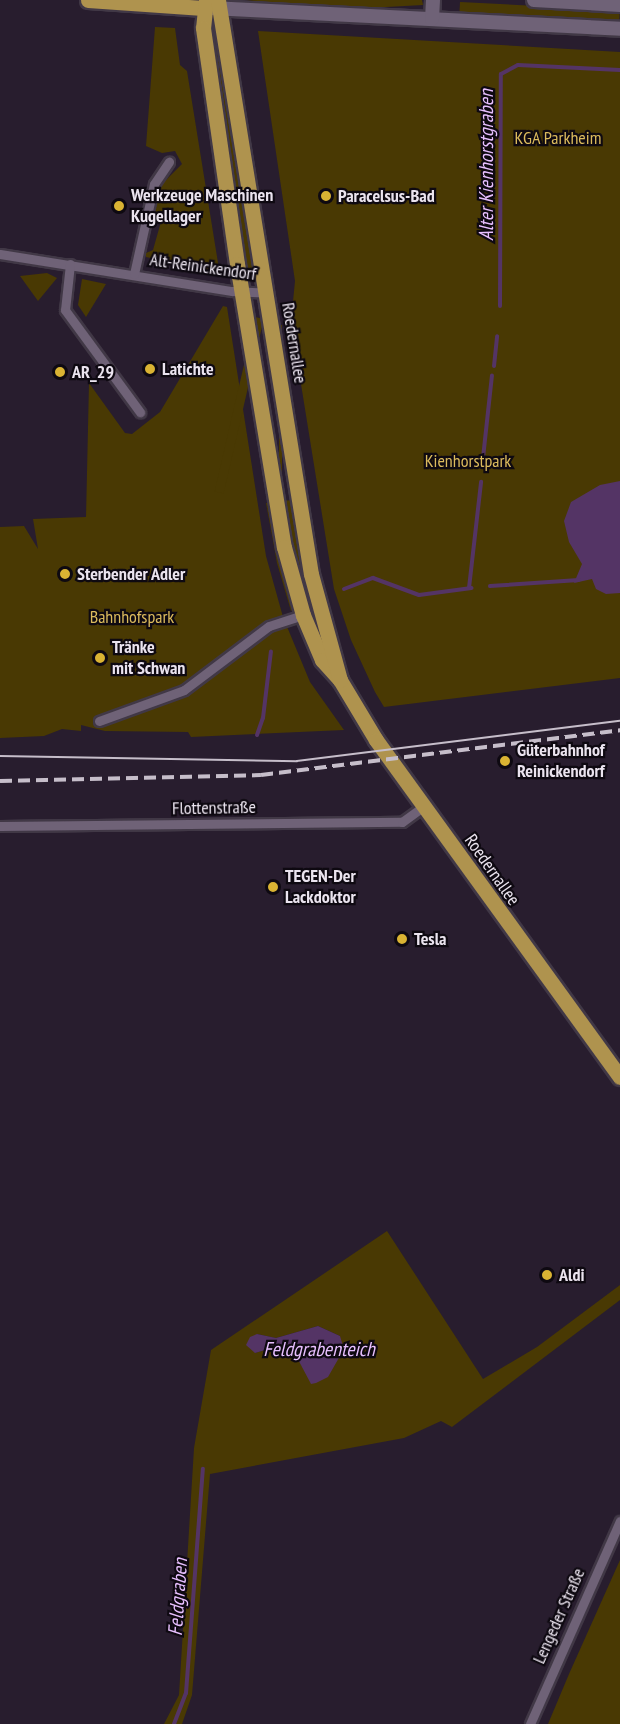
<!DOCTYPE html>
<meta charset="utf-8">
<style>
body{margin:0}
#map{position:relative;width:620px;height:1724px;overflow:hidden;background:#281d2e;font-family:"PT Sans Narrow",sans-serif}
div>[style]{position:absolute}
[style*='--x']{left:calc(var(--x)*1px);top:calc(var(--y)*1px);width:calc(var(--w)*1px);rotate:calc(var(--a)*1deg)}
.green>*{inset:0;background:#493903;transform-origin:0 0}
.water>*{inset:0;background:#543465}
.stream>*{height:4px;margin:-2px;padding:0 2px;transform-origin:2px;border-radius:2px;background:#543465}
.roads{filter:drop-shadow(2px 0 #413846) drop-shadow(-2px 0 #413846) drop-shadow(0 2px #413846) drop-shadow(0 -2px #413846)}
.street>*{height:9px;margin:-4.5px;padding:0 4.5px;transform-origin:4.5px;border-radius:4.5px;background:#6f6277}
.secondary>*{height:14px;margin:-7px;padding:0 7px;transform-origin:7px;border-radius:7px;background:#6f6277}
.primary>*{height:15px;margin:-7.5px;padding:0 7.5px;transform-origin:7.5px;border-radius:7.5px;background:#af934e}
.tram>*{height:1.5px;margin:-0.75px;padding:0 0.75px;transform-origin:0.75px;border-radius:0.75px;background:#c6beca}
.rail>*{height:4px;margin-top:-2px;transform-origin:0;background:repeating-linear-gradient(90deg,#c6beca 0 12px,transparent 0 18px)}
.dots>*{width:16px;height:16px;translate:-50% -50%;box-sizing:border-box;border:3px solid #0e0911;border-radius:50%}
span{translate:-50% -50%;white-space:nowrap;text-align:center;line-height:1.15;-webkit-text-stroke:4.5px #0e0911;paint-order:stroke}
.park-label{font-size:18px;color:#dcbb5d}
.poi-label{font-size:18px;color:#ebe4ef;font-weight:700}
.left{translate:0 -50%;text-align:left}
.street-label{font-size:18px;color:#ebe4ef}
.water-label{font-size:20px;color:#e7bffe;font-style:italic}
</style>
<div id="map">
<div class="green">
<i style="clip-path:polygon(245px 0,422px 0,423px 5px,350px 9px)"></i>
<i style="left:460px;top:2px;width:160px;height:13px;rotate:3deg"></i>
<i style="clip-path:polygon(155px 27px,175px 28px,180px 65px,187px 71px,219px 269px,216px 271px,146px 257px,146px 253px,153px 250px,164px 211px,153px 212px,159px 187px,182px 164px,175px 151px,162px 153px,146px 146px)"></i>
<i style="clip-path:polygon(258px 31px,620px 52px,620px 678px,384px 707px,375px 692px,351px 640px,334px 589px,291px 322px,295px 281px)"></i>
<i style="clip-path:polygon(211px 34px,217px 34px,256px 269px,247px 268px)"></i>
<i style="clip-path:polygon(47px 273px,57px 278px,38px 301px,20px 276px)"></i>
<i style="clip-path:polygon(82px 279px,106px 284px,86px 317px,78px 305px)"></i>
<i style="clip-path:polygon(223px 306px,227px 307px,266px 556px,283px 617px,310px 682px,344px 730px,191px 737px,188px 732px,105px 731px,81px 725px,81px 731px,62px 729px,44px 736px,0 738px,0 527px,24px 526px,38px 549px,33px 519px,86px 517px,89px 383px,125px 433px,132px 434px,160px 412px)"></i>
<i style="left:255px;top:317px;width:9px;height:179px;rotate:13deg"></i>
<i style="left:279px;top:325px;width:3px;height:168px"></i>
<i style="clip-path:polygon(292px 500px,316px 619px,315px 621px,294px 563px,283px 501px)"></i>
<i style="clip-path:polygon(266px 503px,270px 503px,294px 608px,291px 611px,277px 563px)"></i>
<i style="clip-path:polygon(evenodd,387px 1231px,483px 1379px,537px 1347px,620px 1285px,620px 1300px,452px 1427px,441px 1421px,404px 1438px,210px 1474px,192px 1695px,182px 1724px,164px 1724px,179px 1695px,194px 1448px,211px 1350px,387px 1231px,318px 1326px,340px 1336px,305px 1371px,293px 1350px,279px 1346px,255px 1353px,257px 1334px,276px 1338px,318px 1326px)"></i>
<i style="clip-path:polygon(620px 1560px,620px 1724px,548px 1724px,569px 1674px)"></i>
</div>
<div class="water">
<i style="clip-path:polygon(620px 481px,620px 593px,606px 594px,596px 589px,592px 579px,574px 583px,582px 564px,569px 542px,564px 521px,571px 502px,600px 485px)"></i>
<i style="clip-path:polygon(318px 1326px,340px 1336px,344px 1349px,328px 1377px,316px 1383px,311px 1384px,293px 1350px,279px 1346px,255px 1353px,246px 1345px,250px 1337px,257px 1334px,276px 1338px)"></i>
</div>
<div class="stream">
<i style="--x:500;--y:306;--w:232;--a:-89.8"></i>
<i style="--x:501;--y:74;--w:19;--a:-28"></i>
<i style="--x:518;--y:65;--w:102;--a:2.8"></i>
<i style="--x:494;--y:366;--w:30;--a:-84"></i>
<i style="--x:483;--y:458;--w:83;--a:-83.8"></i>
<i style="--x:490;--y:586;--w:89;--a:-3.9"></i>
<i style="--x:469;--y:588;--w:107;--a:-83.5"></i>
<i style="--x:344;--y:589;--w:31;--a:-21"></i>
<i style="--x:373;--y:578;--w:49;--a:20.3"></i>
<i style="--x:419;--y:595;--w:53;--a:-7.5"></i>
<i style="--x:257;--y:735;--w:18;--a:-71"></i>
<i style="--x:263;--y:718;--w:67;--a:-83.2"></i>
<i style="--x:174;--y:1724;--w:33;--a:-69"></i>
<i style="--x:186;--y:1693;--w:225;--a:-85.7"></i>
</div>
<div class="roads">
<div class="street">
<i style="--x:0;--y:254;--w:235;--a:9.1"></i>
<i style="--x:232;--y:291;--w:35;--a:3"></i>
<i style="--x:70;--y:264;--w:46;--a:96.2"></i>
<i style="--x:65;--y:310;--w:127;--a:53.7"></i>
<i style="--x:134;--y:274;--w:92;--a:-77.5"></i>
<i style="--x:154;--y:184;--w:27;--a:-56"></i>
<i style="--x:99;--y:721;--w:90;--a:-20"></i>
<i style="--x:184;--y:690;--w:106;--a:-37"></i>
<i style="--x:269;--y:626;--w:36;--a:-18"></i>
<i style="--x:0;--y:826;--w:402;--a:-0.6"></i>
<i style="--x:402;--y:822;--w:27;--a:-36"></i>
<i style="--x:530;--y:1724;--w:222;--a:-66.1"></i>
</div>
<div class="secondary">
<i style="--x:534;--y:0;--w:86;--a:3.3"></i>
<i style="--x:211;--y:8;--w:410;--a:2.9"></i>
<i style="--x:432;--y:19;--w:19;--a:-87"></i>
</div>
<div class="primary">
<i style="--x:88;--y:0;--w:115;--a:4"></i>
<i style="--x:206;--y:0;--w:28;--a:96"></i>
<i style="--x:203;--y:28;--w:238;--a:81.8"></i>
<i style="--x:237;--y:264;--w:287;--a:80.6"></i>
<i style="--x:284;--y:547;--w:71;--a:74.4"></i>
<i style="--x:303;--y:615;--w:49;--a:67.1"></i>
<i style="--x:322;--y:660;--w:27;--a:48"></i>
<i style="--x:340;--y:680;--w:70;--a:59"></i>
<i style="--x:376;--y:740;--w:416;--a:54.1"></i>
<i style="--x:218;--y:0;--w:581;--a:80.8"></i>
<i style="--x:311;--y:574;--w:110;--a:74.7"></i>
</div>
</div>
<div class="tram">
<i style="--x:0;--y:756;--w:297;--a:1"></i>
<i style="--x:297;--y:761;--w:325;--a:-7.1"></i>
</div>
<div class="rail">
<i style="--x:0;--y:781;--w:261;--a:-1.3"></i>
<i style="--x:261;--y:775;--w:362;--a:-7.1"></i>
</div>
<div class="dots">
<i style="left:326px;top:196px;background:#dab333"></i>
<i style="left:119px;top:206px;background:#dab333"></i>
<i style="left:150px;top:369px;background:#dab333"></i>
<i style="left:60px;top:372px;background:#dab333"></i>
<i style="left:65px;top:574px;background:#dab333"></i>
<i style="left:100px;top:658px;background:#dab333"></i>
<i style="left:505px;top:761px;background:#dab333"></i>
<i style="left:273px;top:887px;background:#dab333"></i>
<i style="left:402px;top:939px;background:#dab333"></i>
<i style="left:547px;top:1275px;background:#dab333"></i>
</div>
<div class="park-label">
<span style="left:558px;top:138px">KGA Parkheim</span>
<span style="left:468px;top:461px">Kienhorstpark</span>
<span style="left:132px;top:617px">Bahnhofspark</span>
</div>
<div class="poi-label">
<span class="left" style="left:131px;top:206px">Werkzeuge Maschinen<br>Kugellager</span>
<span class="left" style="left:338px;top:196px">Paracelsus-Bad</span>
<span class="left" style="left:162px;top:369px">Latichte</span>
<span class="left" style="left:72px;top:372px">AR_29</span>
<span class="left" style="left:77px;top:574px">Sterbender Adler</span>
<span class="left" style="left:112px;top:658px">Tränke<br>mit Schwan</span>
<span class="left" style="left:517px;top:761px">Güterbahnhof<br>Reinickendorf</span>
<span class="left" style="left:285px;top:887px">TEGEN-Der<br>Lackdoktor</span>
<span class="left" style="left:414px;top:939px">Tesla</span>
<span class="left" style="left:559px;top:1275px">Aldi</span>
</div>
<div class="street-label">
<span style="left:203px;top:267px;rotate:8deg">Alt-Reinickendorf</span>
<span style="left:294px;top:343px;rotate:81deg">Roedernallee</span>
<span style="left:214px;top:808px;rotate:-1deg">Flottenstraße</span>
<span style="left:492px;top:870px;rotate:55deg">Roedernallee</span>
<span style="left:559px;top:1616px;rotate:-66deg">Lengeder Straße</span>
</div>
<div class="water-label">
<span style="left:486px;top:165px;rotate:-90deg">Alter Kienhorstgraben</span>
<span style="left:319px;top:1349px">Feldgrabenteich</span>
<span style="left:178px;top:1597px;rotate:-86deg">Feldgraben</span>
</div>
</div>
